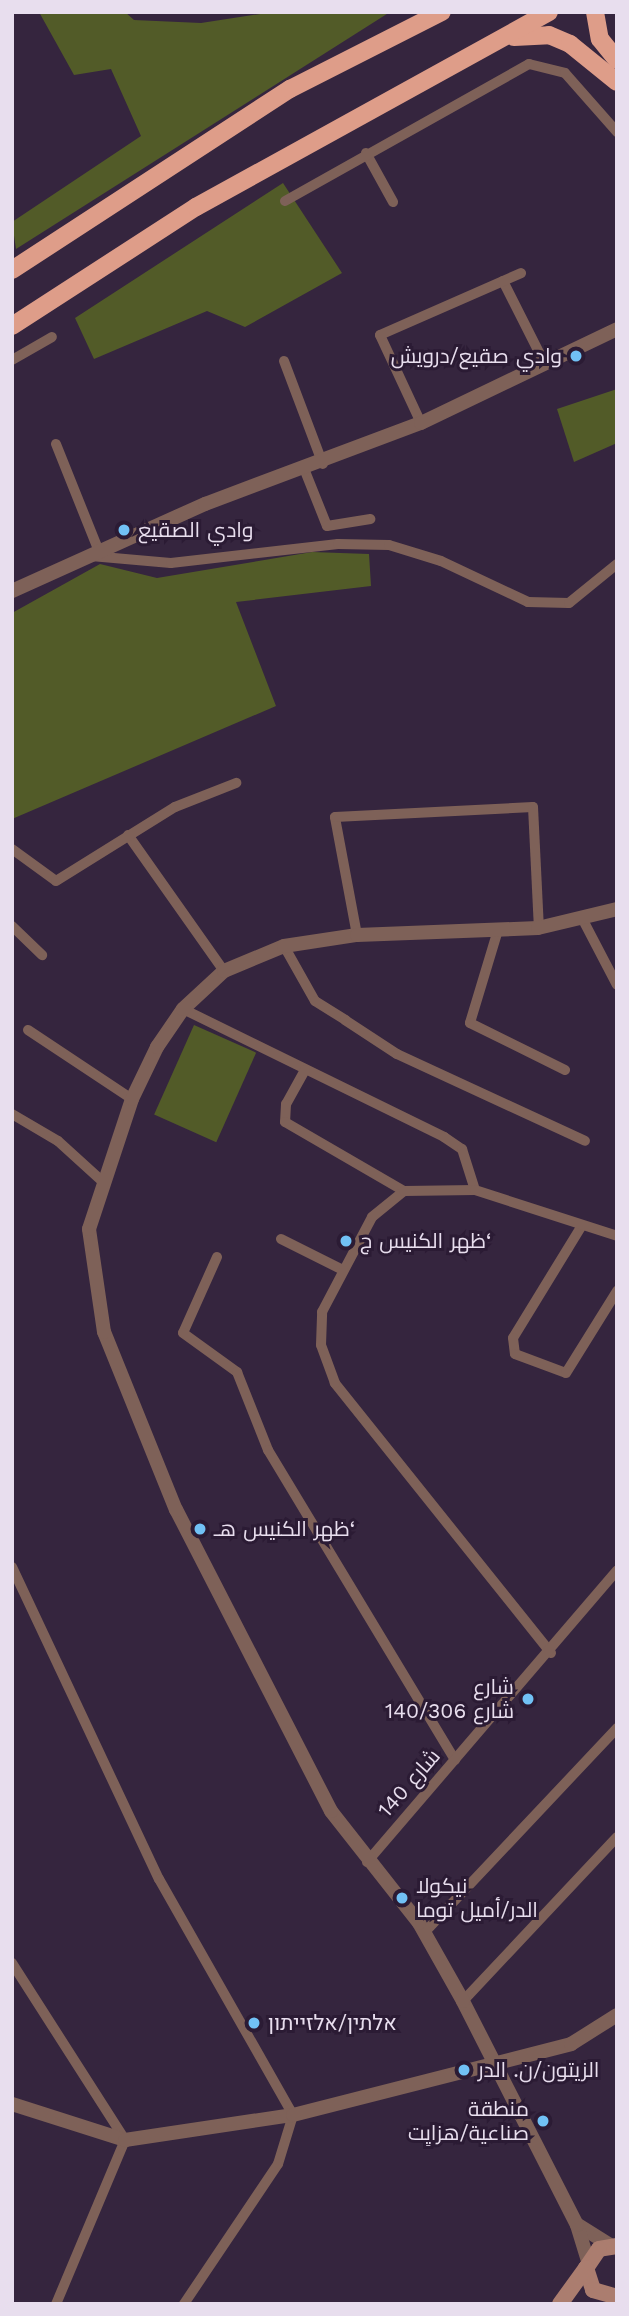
<!DOCTYPE html>
<meta charset="utf-8">
<style>
body{margin:0}
#map{position:relative;width:629px;height:2316px;overflow:hidden;background:#35253e;font-family:"Work Sans",Cairo,Heebo,sans-serif}
div>[style]{position:absolute}
[style*='--x']{left:calc(var(--x)*1px);top:calc(var(--y)*1px);width:calc(var(--w)*1px);rotate:calc(var(--a)*1deg)}
.green>*{inset:0;background:#525b28;transform-origin:0 0}
.minor>*{height:10px;margin:-5px;padding:0 5px;transform-origin:5px;border-radius:5px;background:#7e6158}
.tertiary>*{height:14px;margin:-7px;padding:0 7px;transform-origin:7px;border-radius:7px;background:#7e6158}
.secondary>*{height:16px;margin:-8px;padding:0 8px;transform-origin:8px;border-radius:8px;background:#ab7d6f}
.trunk>*{height:18px;margin:-9px;padding:0 9px;transform-origin:9px;border-radius:9px;background:#de9d89}
.dots>*{width:19px;height:19px;translate:-50% -50%;box-sizing:border-box;border:4px solid #2b1b34;border-radius:50%}
span{translate:-50% -50%;white-space:nowrap;text-align:center;line-height:1.15;-webkit-text-stroke:6px #2b1b34;paint-order:stroke}
.poi-label{font-size:21px;color:#e8deee}
.right{translate:-100% -50%;text-align:right}
.left{translate:0 -50%;text-align:left}
.street-label{font-size:21px;color:#e8deee}
.frame{position:absolute;inset:0;border:14px solid #e8deee;pointer-events:none}
</style>
<div id="map">
<div class="green">
<i style="clip-path:polygon(39px 12px,125px 12px,134px 20px,201px 23px,273px 12px,390px 12px,16px 249px,12px 222px,141px 136px,111px 69px,74px 75px)"></i>
<i style="clip-path:polygon(283px 183px,342px 273px,245px 327px,207px 311px,94px 359px,75px 318px)"></i>
<i style="clip-path:polygon(617px 389px,617px 443px,574px 462px,557px 409px)"></i>
<i style="clip-path:polygon(312px 552px,369px 554px,371px 586px,236px 602px,276px 706px,12px 819px,12px 613px,100px 564px,157px 578px)"></i>
<i style="left:194px;top:1025px;width:68px;height:98px;rotate:24deg"></i>
</div>
<div class="minor">
<i style="--x:366;--y:153;--w:56;--a:61.1"></i>
<i style="--x:285;--y:201;--w:280;--a:-29.3"></i>
<i style="--x:529;--y:64;--w:37;--a:14"></i>
<i style="--x:565;--y:73;--w:79;--a:48.6"></i>
<i style="--x:503;--y:281;--w:91;--a:63.2"></i>
<i style="--x:12;--y:360;--w:46;--a:-29.9"></i>
<i style="--x:284;--y:361;--w:110;--a:69.3"></i>
<i style="--x:421;--y:423;--w:97;--a:-115"></i>
<i style="--x:380;--y:335;--w:154;--a:-23.7"></i>
<i style="--x:56;--y:444;--w:113;--a:68.2"></i>
<i style="--x:305;--y:471;--w:59;--a:68.2"></i>
<i style="--x:327;--y:526;--w:44;--a:-9.2"></i>
<i style="--x:91;--y:556;--w:80;--a:5"></i>
<i style="--x:171;--y:563;--w:168;--a:-6.5"></i>
<i style="--x:338;--y:544;--w:51;--a:1.1"></i>
<i style="--x:389;--y:545;--w:54;--a:17.1"></i>
<i style="--x:441;--y:561;--w:96;--a:25.2"></i>
<i style="--x:528;--y:602;--w:41;--a:1.4"></i>
<i style="--x:569;--y:603;--w:62;--a:-39.1"></i>
<i style="--x:128;--y:835;--w:166;--a:54.8"></i>
<i style="--x:12;--y:849;--w:54;--a:36"></i>
<i style="--x:56;--y:881;--w:140;--a:-31.9"></i>
<i style="--x:175;--y:807;--w:66;--a:-21.5"></i>
<i style="--x:583;--y:920;--w:73;--a:62.4"></i>
<i style="--x:12;--y:926;--w:42;--a:44"></i>
<i style="--x:498;--y:930;--w:97;--a:106.8"></i>
<i style="--x:470;--y:1023;--w:106;--a:26.3"></i>
<i style="--x:357;--y:935;--w:120;--a:-100.6"></i>
<i style="--x:335;--y:817;--w:198;--a:-2.9"></i>
<i style="--x:533;--y:807;--w:121;--a:87.2"></i>
<i style="--x:284;--y:946;--w:63;--a:60.6"></i>
<i style="--x:315;--y:1001;--w:36;--a:32"></i>
<i style="--x:345;--y:1020;--w:62;--a:33.2"></i>
<i style="--x:397;--y:1054;--w:207;--a:24.8"></i>
<i style="--x:183;--y:1009;--w:291;--a:26.1"></i>
<i style="--x:444;--y:1137;--w:22;--a:34"></i>
<i style="--x:462;--y:1149;--w:43;--a:72.4"></i>
<i style="--x:28;--y:1030;--w:125;--a:33.6"></i>
<i style="--x:305;--y:1070;--w:39;--a:119"></i>
<i style="--x:286;--y:1104;--w:18;--a:93"></i>
<i style="--x:285;--y:1122;--w:138;--a:30.1"></i>
<i style="--x:12;--y:1114;--w:53;--a:30.4"></i>
<i style="--x:58;--y:1141;--w:61;--a:42.3"></i>
<i style="--x:581;--y:1227;--w:130;--a:121.5"></i>
<i style="--x:513;--y:1338;--w:16;--a:83"></i>
<i style="--x:515;--y:1354;--w:54;--a:20.4"></i>
<i style="--x:566;--y:1373;--w:97;--a:-58.1"></i>
<i style="--x:281;--y:1239;--w:67;--a:26.6"></i>
<i style="--x:217;--y:1257;--w:83;--a:114.1"></i>
<i style="--x:183;--y:1333;--w:67;--a:35.8"></i>
<i style="--x:237;--y:1372;--w:84;--a:68.3"></i>
<i style="--x:268;--y:1450;--w:362;--a:58.9"></i>
<i style="--x:12;--y:1567;--w:345;--a:64.8"></i>
<i style="--x:159;--y:1879;--w:271;--a:60.4"></i>
<i style="--x:293;--y:2115;--w:51;--a:107"></i>
<i style="--x:278;--y:2164;--w:169;--a:123.9"></i>
<i style="--x:551;--y:1653;--w:346;--a:-128.7"></i>
<i style="--x:335;--y:1383;--w:40;--a:-110.2"></i>
<i style="--x:321;--y:1345;--w:33;--a:-88"></i>
<i style="--x:322;--y:1312;--w:107;--a:-62.2"></i>
<i style="--x:372;--y:1217;--w:41;--a:-39.1"></i>
<i style="--x:404;--y:1191;--w:71;--a:-0.8"></i>
<i style="--x:475;--y:1190;--w:149;--a:17.9"></i>
<i style="--x:367;--y:1862;--w:384;--a:-49.4"></i>
<i style="--x:424;--y:1933;--w:282;--a:-46.7"></i>
<i style="--x:12;--y:1963;--w:210;--a:57.4"></i>
<i style="--x:125;--y:2140;--w:178;--a:112.8"></i>
<i style="--x:463;--y:2001;--w:225;--a:-46.8"></i>
</div>
<div class="tertiary">
<i style="--x:12;--y:591;--w:212;--a:-24.3"></i>
<i style="--x:205;--y:504;--w:231;--a:-20.6"></i>
<i style="--x:421;--y:423;--w:217;--a:-25.6"></i>
<i style="--x:12;--y:2104;--w:119;--a:17.7"></i>
<i style="--x:125;--y:2140;--w:170;--a:-8.5"></i>
<i style="--x:293;--y:2115;--w:287;--a:-14.3"></i>
<i style="--x:571;--y:2044;--w:54;--a:-32.2"></i>
<i style="--x:578;--y:2225;--w:40;--a:32"></i>
<i style="--x:588;--y:2261;--w:38;--a:-107"></i>
<i style="--x:577;--y:2225;--w:251;--a:-117"></i>
<i style="--x:463;--y:2001;--w:90;--a:-119.4"></i>
<i style="--x:419;--y:1923;--w:142;--a:-128.2"></i>
<i style="--x:331;--y:1811;--w:339;--a:-117.2"></i>
<i style="--x:176;--y:1510;--w:192;--a:-112"></i>
<i style="--x:104;--y:1332;--w:104;--a:-98.3"></i>
<i style="--x:89;--y:1229;--w:137;--a:-71.7"></i>
<i style="--x:132;--y:1099;--w:58;--a:-64.3"></i>
<i style="--x:157;--y:1047;--w:46;--a:-55.6"></i>
<i style="--x:183;--y:1009;--w:56;--a:-42.8"></i>
<i style="--x:224;--y:971;--w:65;--a:-22.6"></i>
<i style="--x:284;--y:946;--w:74;--a:-8.6"></i>
<i style="--x:357;--y:935;--w:181;--a:-2.2"></i>
<i style="--x:538;--y:928;--w:81;--a:-13.5"></i>
</div>
<div class="secondary">
<i style="--x:617;--y:2246;--w:18;--a:171"></i>
<i style="--x:599;--y:2249;--w:23;--a:124"></i>
<i style="--x:586;--y:2268;--w:23;--a:72"></i>
<i style="--x:593;--y:2290;--w:25;--a:16"></i>
<i style="--x:560;--y:2304;--w:44;--a:-54.2"></i>
</div>
<div class="trunk">
<i style="--x:595;--y:12;--w:27;--a:80"></i>
<i style="--x:600;--y:39;--w:27;--a:51"></i>
<i style="--x:514;--y:37;--w:35;--a:-3"></i>
<i style="--x:549;--y:35;--w:23;--a:23"></i>
<i style="--x:570;--y:44;--w:60;--a:39"></i>
<i style="--x:12;--y:270;--w:332;--a:-33.1"></i>
<i style="--x:290;--y:89;--w:170;--a:-26.9"></i>
<i style="--x:12;--y:326;--w:219;--a:-32.9"></i>
<i style="--x:196;--y:207;--w:403;--a:-28.9"></i>
</div>
<div class="dots">
<i style="left:576px;top:356px;background:#71c1f5"></i>
<i style="left:124px;top:530px;background:#71c1f5"></i>
<i style="left:346px;top:1241px;background:#71c1f5"></i>
<i style="left:200px;top:1529px;background:#71c1f5"></i>
<i style="left:528px;top:1699px;background:#71c1f5"></i>
<i style="left:402px;top:1898px;background:#71c1f5"></i>
<i style="left:254px;top:2023px;background:#71c1f5"></i>
<i style="left:464px;top:2070px;background:#71c1f5"></i>
<i style="left:543px;top:2121px;background:#71c1f5"></i>
</div>
<div class="poi-label">
<span class="right" style="left:562px;top:356px">وادي صقيع/درويش</span>
<span class="left" style="left:138px;top:530px">وادي الصقيع</span>
<span class="left" style="left:360px;top:1241px">ظهر الكنيس ج‘</span>
<span class="left" style="left:214px;top:1529px">ظهر الكنيس هـ‘</span>
<span class="right" style="left:514px;top:1699px">شارع<br>140/شارع 306</span>
<span class="left" style="left:416px;top:1898px">نيكولا<br>الدر/أميل توما</span>
<span class="left" style="left:268px;top:2023px">אלתין/אלזייתון</span>
<span class="left" style="left:478px;top:2070px">الزيتون/ن. الدر</span>
<span class="right" style="left:529px;top:2121px">منطقة<br>صناعية/هزايِت</span>
</div>
<div class="street-label">
<span style="left:409px;top:1783px;rotate:-49deg">شارع 140</span>
</div>
<div class="frame"></div>
</div>
